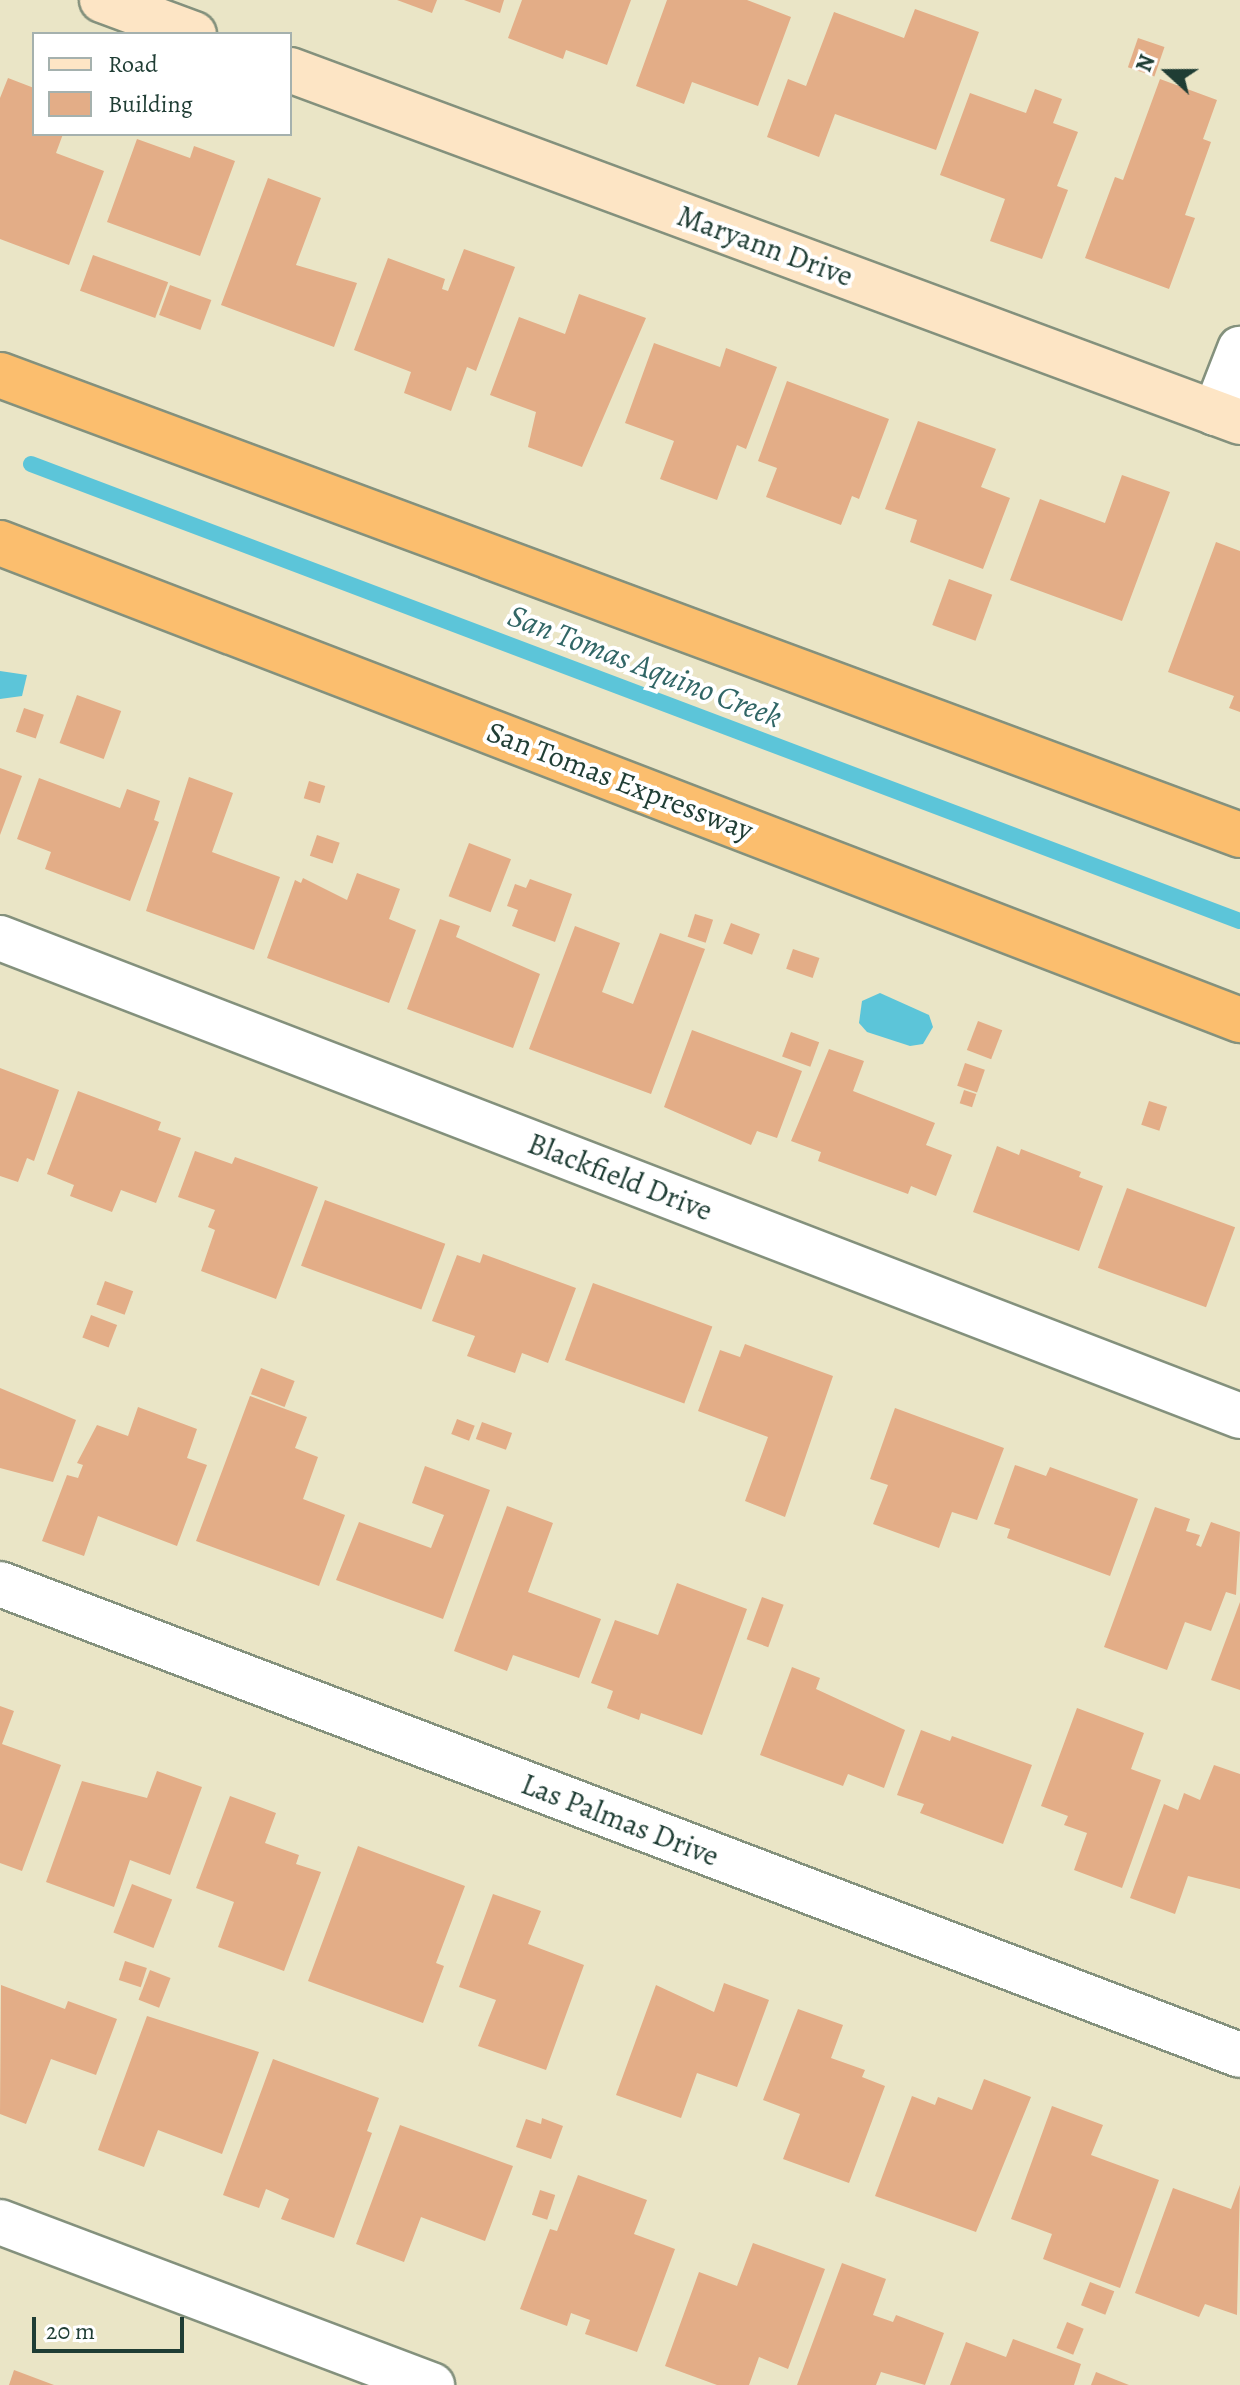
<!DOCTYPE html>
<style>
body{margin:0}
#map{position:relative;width:1240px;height:2385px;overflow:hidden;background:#eae5c6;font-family:Alegreya,serif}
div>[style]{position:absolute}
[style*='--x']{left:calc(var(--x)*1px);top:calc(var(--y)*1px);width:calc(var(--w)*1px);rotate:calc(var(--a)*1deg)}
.water>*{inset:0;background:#5cc5d9}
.stream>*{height:16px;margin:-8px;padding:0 8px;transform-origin:8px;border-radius:8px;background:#5cc5d9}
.building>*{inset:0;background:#e3ad87;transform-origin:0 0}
.roads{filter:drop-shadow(2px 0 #84917d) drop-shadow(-2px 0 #84917d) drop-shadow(0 2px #84917d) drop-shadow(0 -2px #84917d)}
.street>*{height:44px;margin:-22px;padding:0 22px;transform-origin:22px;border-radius:22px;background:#fff}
.secondary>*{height:44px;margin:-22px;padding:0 22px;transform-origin:22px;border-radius:22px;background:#fde5c5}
.highway>*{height:44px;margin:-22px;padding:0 22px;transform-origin:22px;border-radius:22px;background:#fbbe6e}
span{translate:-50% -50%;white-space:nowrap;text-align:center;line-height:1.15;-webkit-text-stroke:8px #fff;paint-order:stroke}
.street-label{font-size:30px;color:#1f3d34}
.water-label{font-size:32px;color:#316666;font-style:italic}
.legend{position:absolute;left:32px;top:32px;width:260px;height:104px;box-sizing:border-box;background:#fff;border:2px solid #a5b1ae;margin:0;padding:10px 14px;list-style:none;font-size:24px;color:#1f3d34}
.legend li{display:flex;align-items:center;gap:16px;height:40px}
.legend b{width:40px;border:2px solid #a5b1ae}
.north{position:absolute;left:1128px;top:32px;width:80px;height:80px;-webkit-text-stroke:6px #fff;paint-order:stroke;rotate:291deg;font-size:22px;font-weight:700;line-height:32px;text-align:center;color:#1f3d34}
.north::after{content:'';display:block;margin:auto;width:28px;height:36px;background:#1f3d34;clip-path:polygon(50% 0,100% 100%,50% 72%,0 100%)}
.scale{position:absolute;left:32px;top:2317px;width:152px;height:36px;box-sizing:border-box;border:4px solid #1f3d34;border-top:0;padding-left:10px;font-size:24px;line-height:28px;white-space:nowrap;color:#1f3d34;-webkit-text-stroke:6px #fff;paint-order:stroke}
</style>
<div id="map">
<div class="water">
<i style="clip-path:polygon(0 671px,27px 675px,22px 696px,0 699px)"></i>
<i style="clip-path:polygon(880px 993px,929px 1015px,933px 1027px,923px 1044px,910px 1046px,867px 1032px,859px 1023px,862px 1001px)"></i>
</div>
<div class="stream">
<i style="--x:31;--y:464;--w:1292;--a:20.71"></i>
</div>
<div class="building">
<i style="clip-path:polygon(397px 0,437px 0,432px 13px)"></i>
<i style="clip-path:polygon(464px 0,504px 0,500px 13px)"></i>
<i style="clip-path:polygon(522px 0,631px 0,607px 65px,566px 50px,563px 59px,508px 38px)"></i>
<i style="clip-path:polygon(667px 0,747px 0,791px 17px,758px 106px,692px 82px,684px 104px,636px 86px)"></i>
<i style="clip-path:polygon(915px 9px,979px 32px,936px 150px,835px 114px,819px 157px,767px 137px,788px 79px,806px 86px,834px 12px,904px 38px)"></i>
<i style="left:1138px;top:38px;width:28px;height:31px;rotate:19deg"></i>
<i style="clip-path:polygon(8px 78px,34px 88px,34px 134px,63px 134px,56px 153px,104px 171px,69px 265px,0 239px,0 98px)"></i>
<i style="clip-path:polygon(1160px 79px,1217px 100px,1203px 139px,1211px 142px,1185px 215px,1195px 218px,1169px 289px,1085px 258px,1115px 177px,1123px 180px)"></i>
<i style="clip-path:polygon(1035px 89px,1062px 99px,1053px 123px,1078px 132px,1057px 186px,1068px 190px,1042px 259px,990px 241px,1005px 199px,940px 175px,970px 93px,1026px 113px)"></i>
<i style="clip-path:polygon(137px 139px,190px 158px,194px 146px,235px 161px,200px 256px,107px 222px)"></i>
<i style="clip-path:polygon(268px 178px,321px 198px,296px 265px,357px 283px,334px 347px,221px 305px)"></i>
<i style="clip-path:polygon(464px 249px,515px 267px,476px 371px,467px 367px,451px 411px,404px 393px,411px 372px,354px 350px,388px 258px,445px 279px,442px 289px,448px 291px)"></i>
<i style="left:93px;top:255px;width:80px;height:38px;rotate:20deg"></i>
<i style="left:170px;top:285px;width:44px;height:32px;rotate:20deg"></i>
<i style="clip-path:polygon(579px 294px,646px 318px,582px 467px,528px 447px,536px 412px,490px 395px,519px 317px,565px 334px)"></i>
<i style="clip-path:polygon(654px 343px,720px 367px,726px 348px,777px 367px,746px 449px,737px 445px,717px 500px,660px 479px,674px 441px,625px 423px)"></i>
<i style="clip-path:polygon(787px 381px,889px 419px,859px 499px,852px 496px,841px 525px,766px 497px,777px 468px,758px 461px)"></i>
<i style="clip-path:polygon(918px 421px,996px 449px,981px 487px,1010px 498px,983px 569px,910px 542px,917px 520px,885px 509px)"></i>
<i style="clip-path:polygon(1122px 475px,1170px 492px,1122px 621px,1010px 580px,1040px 499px,1105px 523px)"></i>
<i style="clip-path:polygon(1216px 542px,1240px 551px,1240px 712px,1229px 708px,1234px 696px,1168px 672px)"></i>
<i style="left:949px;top:579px;width:46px;height:49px;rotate:20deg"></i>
<i style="left:77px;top:695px;width:47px;height:51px;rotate:20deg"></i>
<i style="left:24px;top:708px;width:21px;height:25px;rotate:19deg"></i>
<i style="clip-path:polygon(0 768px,22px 776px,0 835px)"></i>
<i style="clip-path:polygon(189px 777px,233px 793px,212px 852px,280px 877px,254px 950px,146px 911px)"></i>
<i style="clip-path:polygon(39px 778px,120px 808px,127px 789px,160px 801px,154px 820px,159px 822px,130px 901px,45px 869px,51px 852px,17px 839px)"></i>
<i style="left:309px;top:781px;width:17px;height:18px;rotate:17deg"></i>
<i style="left:317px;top:835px;width:24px;height:22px;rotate:19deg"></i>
<i style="left:469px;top:843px;width:45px;height:57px;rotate:21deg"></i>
<i style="clip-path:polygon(357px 873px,400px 889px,389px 919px,416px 930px,389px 1003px,267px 958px,295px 880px,301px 883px,303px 878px,347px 900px)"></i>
<i style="clip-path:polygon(530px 879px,572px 894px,555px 942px,512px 926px,518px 910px,507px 906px,515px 884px,526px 888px)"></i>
<i style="left:695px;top:914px;width:19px;height:24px;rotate:18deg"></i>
<i style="clip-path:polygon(440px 919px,460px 926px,456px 937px,540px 974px,513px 1048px,407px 1009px)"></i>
<i style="left:731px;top:923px;width:31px;height:22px;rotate:21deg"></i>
<i style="clip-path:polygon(575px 926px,620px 943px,602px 992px,633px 1004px,660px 933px,705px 949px,651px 1094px,529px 1049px)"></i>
<i style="left:793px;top:949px;width:28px;height:21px;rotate:19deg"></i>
<i style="left:978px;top:1021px;width:26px;height:31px;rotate:21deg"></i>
<i style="clip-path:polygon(692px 1030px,802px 1071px,777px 1138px,757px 1131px,751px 1145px,664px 1107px)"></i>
<i style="left:791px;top:1032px;width:30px;height:26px;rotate:20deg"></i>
<i style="clip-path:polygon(829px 1049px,864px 1061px,853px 1091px,935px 1123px,926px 1145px,952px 1155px,936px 1196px,911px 1186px,908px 1194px,818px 1161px,821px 1152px,791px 1141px)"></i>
<i style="left:965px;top:1063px;width:21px;height:24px;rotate:19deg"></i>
<i style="clip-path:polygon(0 1068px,59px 1090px,34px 1161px,27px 1158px,18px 1182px,0 1176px)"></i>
<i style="left:964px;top:1090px;width:13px;height:14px;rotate:18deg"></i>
<i style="clip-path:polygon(78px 1091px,161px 1122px,158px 1130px,181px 1138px,156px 1203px,121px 1190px,112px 1212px,70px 1196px,74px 1185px,47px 1174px)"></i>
<i style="left:1149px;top:1101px;width:19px;height:25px;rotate:18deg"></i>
<i style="clip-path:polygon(997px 1146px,1019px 1155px,1021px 1149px,1081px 1172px,1079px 1177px,1103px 1186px,1079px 1251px,973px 1212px)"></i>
<i style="clip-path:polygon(195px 1151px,232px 1164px,235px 1157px,318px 1187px,276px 1299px,201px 1271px,215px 1230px,208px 1227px,215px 1210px,178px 1197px)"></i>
<i style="left:1127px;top:1188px;width:115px;height:85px;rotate:20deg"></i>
<i style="left:325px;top:1200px;width:128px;height:70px;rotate:20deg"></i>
<i style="clip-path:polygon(483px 1254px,576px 1288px,548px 1363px,522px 1353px,515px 1373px,467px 1356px,475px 1336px,432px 1321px,457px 1255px,480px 1263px)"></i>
<i style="left:105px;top:1281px;width:30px;height:25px;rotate:20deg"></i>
<i style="left:593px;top:1283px;width:127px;height:82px;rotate:20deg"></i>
<i style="left:91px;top:1315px;width:28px;height:24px;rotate:21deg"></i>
<i style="clip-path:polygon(745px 1344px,833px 1376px,785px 1517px,745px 1501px,768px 1437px,698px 1411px,720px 1350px,740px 1357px)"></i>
<i style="left:261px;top:1368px;width:36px;height:28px;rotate:21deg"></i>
<i style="clip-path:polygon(0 1388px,76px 1420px,53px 1482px,0 1468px)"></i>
<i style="clip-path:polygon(250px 1396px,307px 1417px,295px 1448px,318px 1457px,303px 1499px,345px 1515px,319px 1586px,196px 1541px)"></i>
<i style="clip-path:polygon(138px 1407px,197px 1429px,187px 1458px,207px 1465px,177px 1546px,98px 1516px,84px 1556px,42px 1541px,67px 1475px,78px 1478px,83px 1465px,77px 1463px,97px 1425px,128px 1436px)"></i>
<i style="clip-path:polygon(895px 1408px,1004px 1448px,977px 1520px,952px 1512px,939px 1548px,873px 1524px,888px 1485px,870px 1479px)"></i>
<i style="left:457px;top:1419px;width:19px;height:16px;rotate:21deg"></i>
<i style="left:482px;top:1422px;width:32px;height:18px;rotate:20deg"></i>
<i style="clip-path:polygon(1015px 1465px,1046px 1476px,1050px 1467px,1138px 1499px,1110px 1576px,1007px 1538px,1010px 1529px,994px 1524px)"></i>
<i style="clip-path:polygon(425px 1466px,490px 1490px,443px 1619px,336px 1580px,359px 1522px,431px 1548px,444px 1515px,412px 1503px)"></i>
<i style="clip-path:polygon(507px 1506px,553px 1523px,528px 1592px,601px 1619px,579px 1678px,513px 1655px,507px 1671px,454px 1651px)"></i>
<i style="clip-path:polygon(1155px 1507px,1190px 1519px,1186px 1531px,1200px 1535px,1196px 1545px,1201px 1547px,1211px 1522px,1240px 1532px,1236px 1595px,1226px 1592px,1211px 1631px,1185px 1622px,1167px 1670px,1104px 1647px)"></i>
<i style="clip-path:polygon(677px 1583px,747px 1609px,702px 1735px,641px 1713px,639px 1720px,607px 1708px,613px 1691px,591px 1683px,615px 1620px,658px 1635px)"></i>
<i style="left:762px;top:1597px;width:23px;height:45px;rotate:20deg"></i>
<i style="clip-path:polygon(1240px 1602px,1240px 1690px,1211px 1680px)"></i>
<i style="clip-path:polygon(792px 1667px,820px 1678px,816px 1689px,905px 1730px,884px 1788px,848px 1774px,843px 1786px,760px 1755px)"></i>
<i style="clip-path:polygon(0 1706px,14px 1711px,2px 1744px,61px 1765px,22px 1871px,0 1863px)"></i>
<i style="clip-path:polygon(1077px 1708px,1144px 1733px,1131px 1769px,1161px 1780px,1122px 1888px,1074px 1870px,1087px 1833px,1064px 1825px,1068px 1816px,1041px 1806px)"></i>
<i style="clip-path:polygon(921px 1730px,950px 1741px,952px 1736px,1032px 1765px,1003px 1844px,920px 1813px,924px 1804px,897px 1795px)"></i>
<i style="clip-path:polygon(1214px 1765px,1240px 1774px,1240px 1889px,1188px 1876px,1175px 1914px,1130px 1898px,1164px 1804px,1178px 1810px,1184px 1793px,1200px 1800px)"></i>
<i style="clip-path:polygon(157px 1771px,202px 1787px,170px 1875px,130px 1860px,114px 1907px,46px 1882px,82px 1781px,147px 1798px)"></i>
<i style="clip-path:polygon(230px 1796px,276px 1813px,265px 1843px,299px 1855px,296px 1864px,321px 1872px,284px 1971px,218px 1947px,234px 1902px,196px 1888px)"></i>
<i style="clip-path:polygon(358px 1846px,465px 1886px,436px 1963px,444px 1966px,423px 2023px,308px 1981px)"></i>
<i style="left:132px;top:1884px;width:43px;height:52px;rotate:21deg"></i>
<i style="clip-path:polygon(493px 1894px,541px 1911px,528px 1944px,584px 1965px,546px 2070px,478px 2046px,496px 2000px,459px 1987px)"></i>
<i style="left:125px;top:1961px;width:23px;height:20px;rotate:18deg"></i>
<i style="left:150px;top:1970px;width:22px;height:32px;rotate:21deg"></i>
<i style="clip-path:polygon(724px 1983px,769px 2000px,737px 2087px,697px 2073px,681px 2118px,616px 2095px,656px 1985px,714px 2012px)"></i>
<i style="clip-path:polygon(1px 1985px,65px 2009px,68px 2001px,117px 2019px,96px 2075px,51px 2059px,26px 2124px,0 2114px)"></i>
<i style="clip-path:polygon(798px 2009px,843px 2025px,831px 2058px,865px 2070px,862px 2077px,885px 2086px,849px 2183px,783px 2159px,800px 2114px,763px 2100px)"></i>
<i style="clip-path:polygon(147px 2016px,259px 2052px,222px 2154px,158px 2130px,144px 2167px,98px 2150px)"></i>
<i style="clip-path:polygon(273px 2059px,379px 2098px,367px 2131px,372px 2133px,334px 2238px,281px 2219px,289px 2199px,266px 2189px,259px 2208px,223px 2195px)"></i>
<i style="clip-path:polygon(984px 2079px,1031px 2097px,976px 2232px,875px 2196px,912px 2096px,935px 2105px,938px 2097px,972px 2110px)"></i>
<i style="clip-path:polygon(1052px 2106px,1103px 2125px,1091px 2155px,1159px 2180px,1120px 2288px,1043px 2259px,1052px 2234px,1011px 2219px)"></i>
<i style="clip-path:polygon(542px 2118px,563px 2126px,551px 2159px,516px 2147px,526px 2119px,541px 2124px)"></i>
<i style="clip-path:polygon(400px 2125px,513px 2166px,485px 2241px,421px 2217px,404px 2262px,356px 2244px)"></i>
<i style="clip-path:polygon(578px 2175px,647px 2200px,634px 2234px,675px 2249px,637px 2352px,585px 2334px,590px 2320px,571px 2313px,567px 2326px,520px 2309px,550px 2229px,557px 2231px)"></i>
<i style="clip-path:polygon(1240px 2185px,1237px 2315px,1205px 2304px,1199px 2317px,1135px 2293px,1173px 2188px,1231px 2209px)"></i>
<i style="left:540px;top:2190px;width:16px;height:26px;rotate:18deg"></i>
<i style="clip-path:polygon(753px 2243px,825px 2269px,788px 2369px,759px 2357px,749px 2385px,717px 2385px,665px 2366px,699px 2272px,737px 2286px)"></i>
<i style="clip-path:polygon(842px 2263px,886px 2279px,873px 2315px,893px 2322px,896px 2315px,944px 2333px,925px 2385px,881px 2372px,876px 2385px,797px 2385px)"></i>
<i style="left:1090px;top:2282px;width:26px;height:25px;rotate:21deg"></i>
<i style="left:1067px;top:2322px;width:18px;height:28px;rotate:22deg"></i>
<i style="clip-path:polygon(1013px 2339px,1081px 2364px,1074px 2385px,950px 2385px,966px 2342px,1006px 2357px)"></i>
<i style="clip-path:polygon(14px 2370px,54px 2385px,9px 2385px)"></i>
<i style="clip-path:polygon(1096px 2372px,1129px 2385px,1091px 2385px)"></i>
</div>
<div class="roads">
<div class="street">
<i style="--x:1215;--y:413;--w:69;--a:-68.7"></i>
<i style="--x:0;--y:938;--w:1329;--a:21.08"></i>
<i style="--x:0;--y:1584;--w:1326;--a:20.8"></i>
<i style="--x:0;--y:2222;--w:462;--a:20.7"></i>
</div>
<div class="secondary">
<i style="--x:102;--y:0;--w:98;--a:20.3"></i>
<i style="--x:290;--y:70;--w:1013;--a:20.33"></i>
</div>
<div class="highway">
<i style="--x:0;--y:375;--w:1323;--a:20.35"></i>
<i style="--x:0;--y:543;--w:1329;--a:21.04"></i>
</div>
</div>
<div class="street-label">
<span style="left:765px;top:246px;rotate:20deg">Maryann Drive</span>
<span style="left:620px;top:781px;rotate:21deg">San Tomas Expressway</span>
<span style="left:620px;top:1177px;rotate:21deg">Blackfield Drive</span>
<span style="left:620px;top:1820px;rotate:21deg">Las Palmas Drive</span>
</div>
<div class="water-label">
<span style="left:645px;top:666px;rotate:21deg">San Tomas Aquino Creek</span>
</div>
<ul class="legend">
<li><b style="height:10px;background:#fde5c5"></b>Road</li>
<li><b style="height:22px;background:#e3ad87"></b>Building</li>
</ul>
<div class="north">N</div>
<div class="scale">20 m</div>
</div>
